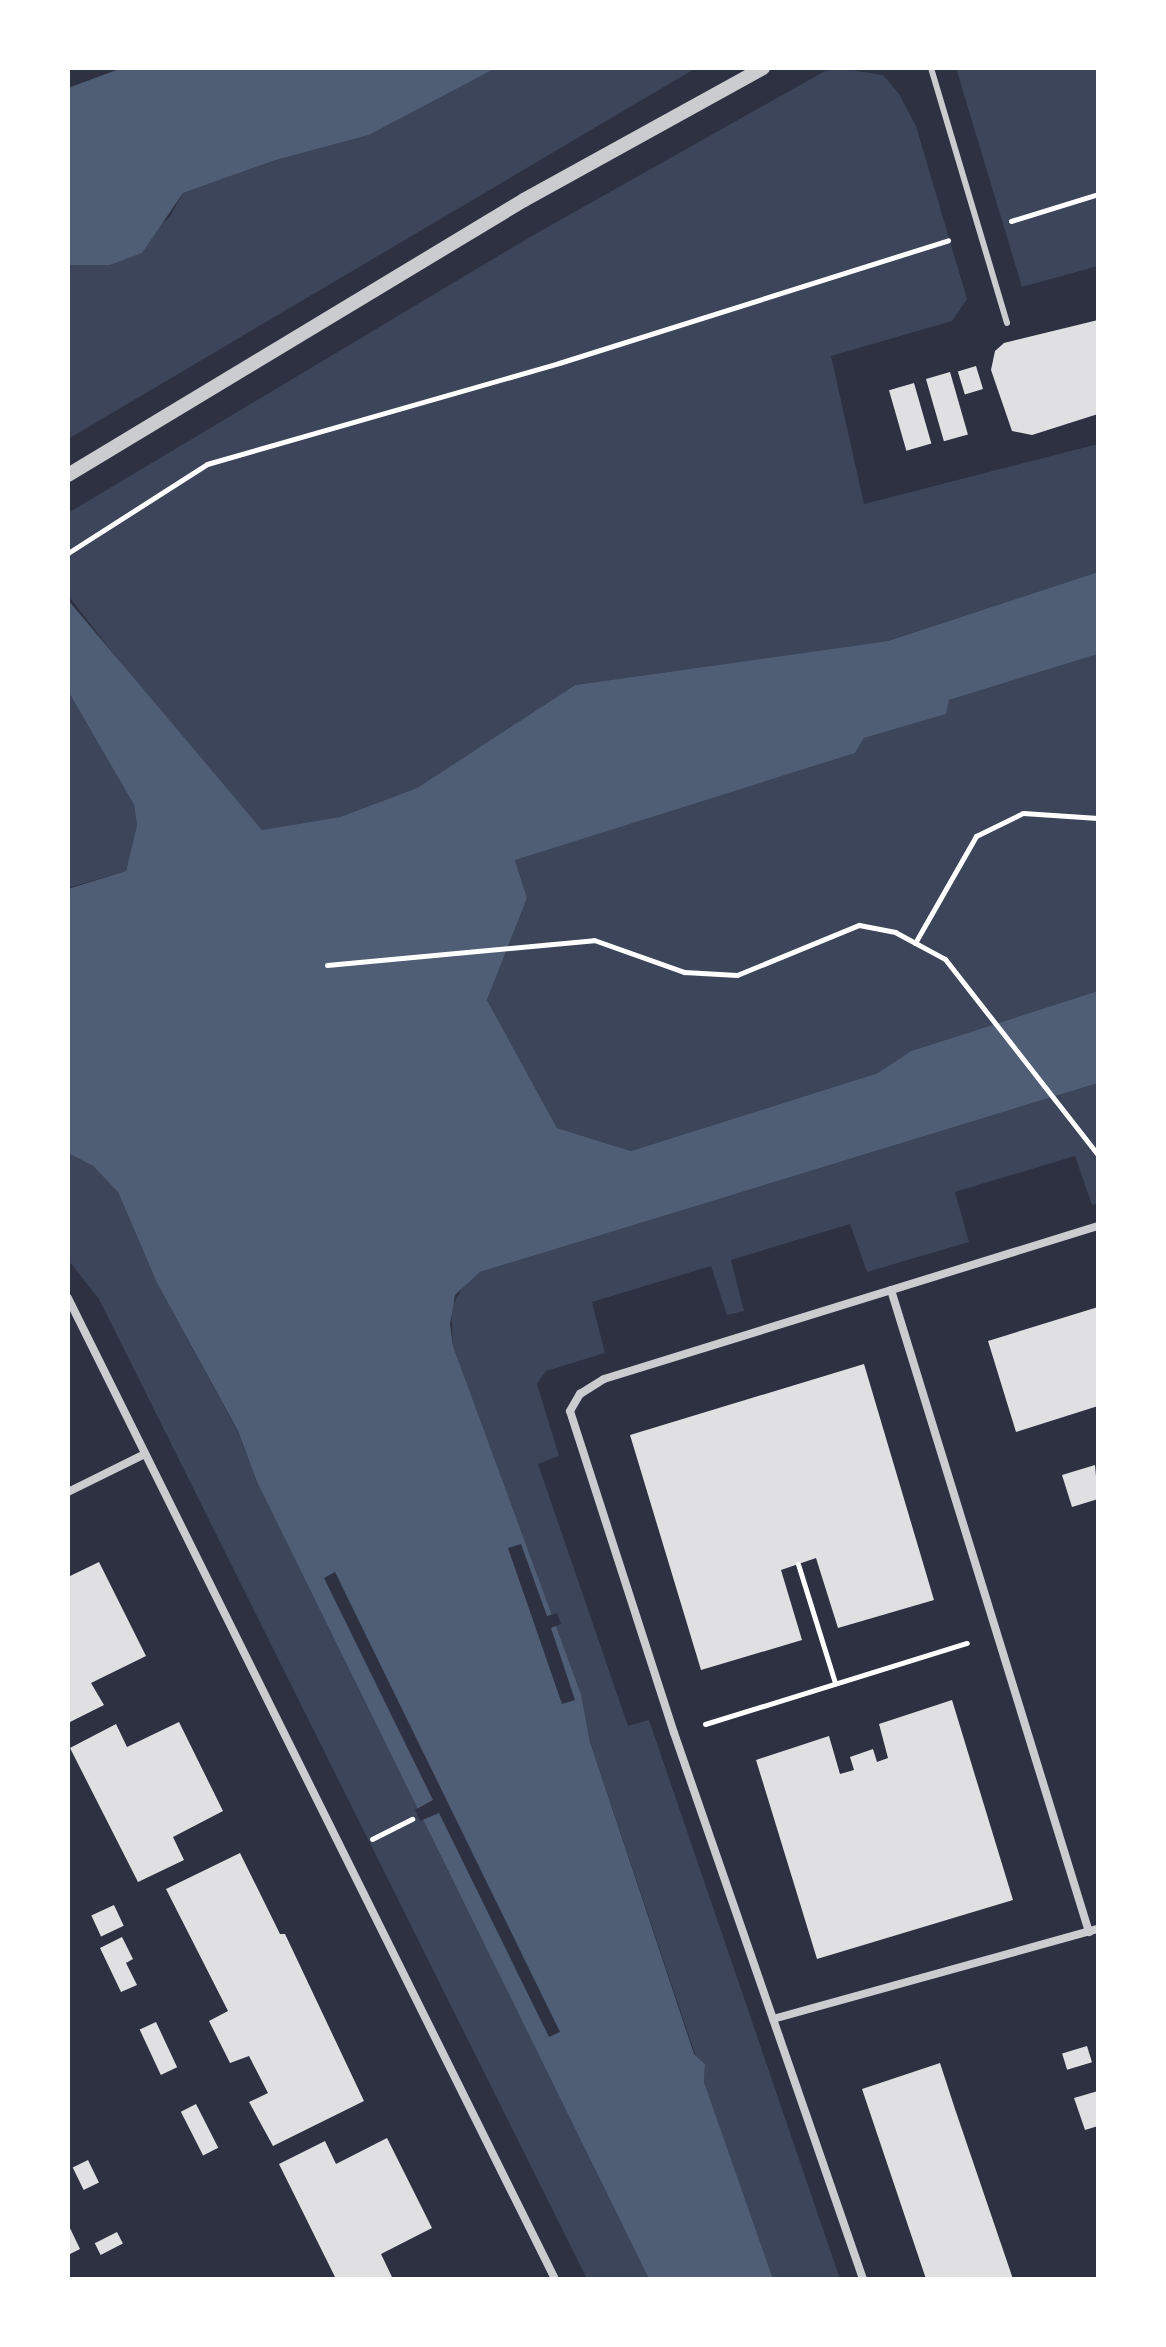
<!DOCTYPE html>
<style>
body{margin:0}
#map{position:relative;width:1166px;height:2347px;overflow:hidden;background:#2d3142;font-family:"Titillium Web",sans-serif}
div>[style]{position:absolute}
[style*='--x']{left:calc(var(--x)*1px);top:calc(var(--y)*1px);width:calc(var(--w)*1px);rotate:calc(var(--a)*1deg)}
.green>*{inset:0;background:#3c4559}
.water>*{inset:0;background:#4f5d75}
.pier>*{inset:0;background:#2d3142}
.building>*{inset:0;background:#e0e0e3;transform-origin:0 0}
.path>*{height:5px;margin:-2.5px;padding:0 2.5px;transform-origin:2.5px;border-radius:2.5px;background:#fff}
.service>*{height:6px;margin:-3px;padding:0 3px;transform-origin:3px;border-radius:3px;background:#caccd0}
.minor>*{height:8px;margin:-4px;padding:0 4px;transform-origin:4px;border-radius:4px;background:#caccd0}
.tertiary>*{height:14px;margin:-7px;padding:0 7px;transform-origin:7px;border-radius:7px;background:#caccd0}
span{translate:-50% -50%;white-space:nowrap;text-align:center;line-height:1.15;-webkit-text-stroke:8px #fff;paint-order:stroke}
.frame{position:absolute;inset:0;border:70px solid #fff;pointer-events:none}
</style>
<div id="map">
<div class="green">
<i style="clip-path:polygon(496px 68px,696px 68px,68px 439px,68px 265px,110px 265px,169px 218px,183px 193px,276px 160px,369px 135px)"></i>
<i style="clip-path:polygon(839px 68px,883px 75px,899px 94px,916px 126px,967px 299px,952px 321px,831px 356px,864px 504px,1098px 444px,1098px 572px,888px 641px,575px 685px,417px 788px,340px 817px,262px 830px,186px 746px,70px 598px,68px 513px,530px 237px,825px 71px)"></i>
<i style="clip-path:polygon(956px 68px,1098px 68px,1098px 266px,1022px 287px)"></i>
<i style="clip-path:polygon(1098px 654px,1098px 991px,911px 1051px,878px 1073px,631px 1151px,557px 1128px,487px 1000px,527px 898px,515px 859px,855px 753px,864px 738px,945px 714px,949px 700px)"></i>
<i style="clip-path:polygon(68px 691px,134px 805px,137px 825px,126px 871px,68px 888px)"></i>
<i style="clip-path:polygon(1098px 1083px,1098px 1203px,1092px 1205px,1075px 1156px,955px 1192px,969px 1242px,867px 1272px,850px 1224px,731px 1260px,744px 1311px,727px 1315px,711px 1266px,592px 1302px,605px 1353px,546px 1371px,537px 1384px,559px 1456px,538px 1464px,628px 1726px,649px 1720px,840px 2279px,773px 2279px,704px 2082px,705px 2064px,695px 2054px,590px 1742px,581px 1694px,453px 1346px,451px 1308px,468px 1278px,480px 1272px)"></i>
<i style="clip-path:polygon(68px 1153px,93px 1166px,118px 1192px,157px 1283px,238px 1432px,257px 1482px,649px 2279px,587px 2279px,99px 1299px,68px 1260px)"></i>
</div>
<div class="water">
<i style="clip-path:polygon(122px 68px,496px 68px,369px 135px,276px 160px,183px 193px,142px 253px,110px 265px,68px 265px,68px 88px)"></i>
<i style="clip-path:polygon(1098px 572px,1098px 654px,949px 700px,946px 714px,864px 738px,855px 753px,515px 860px,527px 898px,487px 1000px,557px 1128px,631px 1151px,878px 1073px,911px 1051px,1098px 991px,1098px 1083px,480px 1272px,455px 1295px,450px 1324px,453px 1346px,581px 1694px,590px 1742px,694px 2054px,705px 2064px,704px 2082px,773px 2279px,649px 2279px,257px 1482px,238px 1431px,157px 1283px,118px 1192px,93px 1166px,68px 1153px,68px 889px,126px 871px,137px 825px,134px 805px,68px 691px,68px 600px,262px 830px,340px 817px,417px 788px,575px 685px,888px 641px)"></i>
</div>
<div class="pier">
<i style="clip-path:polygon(521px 1544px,547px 1616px,557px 1613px,561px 1624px,551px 1628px,575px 1700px,562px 1704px,508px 1548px)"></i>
<i style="clip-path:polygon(335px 1572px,560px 2032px,549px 2037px,439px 1813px,420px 1821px,415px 1810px,433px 1800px,324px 1578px)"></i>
</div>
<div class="building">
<i style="clip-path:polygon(1098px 320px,1098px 414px,1032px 435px,1012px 431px,991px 370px,995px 351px,1004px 343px)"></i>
<i style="left:976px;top:366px;width:24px;height:19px;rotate:73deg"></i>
<i style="left:950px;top:372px;width:65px;height:25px;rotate:74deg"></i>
<i style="left:914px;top:383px;width:63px;height:26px;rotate:74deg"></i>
<i style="clip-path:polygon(1098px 1307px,1098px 1406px,1016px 1432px,988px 1341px)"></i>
<i style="clip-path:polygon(864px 1364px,934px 1600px,838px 1628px,816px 1558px,781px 1570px,802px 1640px,701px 1670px,630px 1435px)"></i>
<i style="clip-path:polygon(1095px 1465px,1098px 1499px,1072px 1507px,1062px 1475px)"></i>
<i style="clip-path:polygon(99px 1562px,146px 1656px,91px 1683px,104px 1705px,68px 1723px,68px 1577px)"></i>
<i style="clip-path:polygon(952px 1700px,1013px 1900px,817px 1959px,756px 1760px,829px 1736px,840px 1774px,854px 1770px,850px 1757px,873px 1749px,877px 1762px,888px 1758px,879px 1724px)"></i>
<i style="clip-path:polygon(179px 1722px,223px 1811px,173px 1837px,184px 1860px,138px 1882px,70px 1748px,116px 1724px,127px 1747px)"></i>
<i style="clip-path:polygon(240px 1853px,280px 1934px,285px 1934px,364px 2101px,273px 2146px,249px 2102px,268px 2093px,249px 2056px,230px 2063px,209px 2021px,228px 2011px,166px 1889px)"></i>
<i style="left:114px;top:1905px;width:23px;height:25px;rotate:65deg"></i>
<i style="clip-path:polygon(122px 1937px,133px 1959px,126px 1963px,137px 1985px,121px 1992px,100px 1948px)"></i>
<i style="left:156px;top:2022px;width:50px;height:18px;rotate:65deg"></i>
<i style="left:1087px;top:2046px;width:17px;height:26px;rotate:73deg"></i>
<i style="clip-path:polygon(940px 2063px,955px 2109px,1013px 2279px,926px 2279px,862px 2089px)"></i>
<i style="clip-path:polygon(1098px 2091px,1098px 2126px,1085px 2130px,1074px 2098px)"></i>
<i style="left:196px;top:2104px;width:49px;height:17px;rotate:63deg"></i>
<i style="clip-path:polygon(387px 2138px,432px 2228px,381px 2254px,392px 2277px,336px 2279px,279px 2164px,325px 2141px,336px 2164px)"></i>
<i style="left:88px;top:2160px;width:25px;height:17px;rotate:64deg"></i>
<i style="clip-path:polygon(68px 2224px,80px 2249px,68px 2255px)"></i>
<i style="left:117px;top:2232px;width:13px;height:25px;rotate:63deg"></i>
</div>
<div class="path">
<i style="--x:1011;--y:221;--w:91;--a:-17.2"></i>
<i style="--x:68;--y:553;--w:165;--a:-32.6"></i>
<i style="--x:207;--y:464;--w:366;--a:-16"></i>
<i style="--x:559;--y:363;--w:408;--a:-17.5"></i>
<i style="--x:915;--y:943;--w:123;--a:-60.3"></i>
<i style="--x:976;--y:836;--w:52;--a:-26.1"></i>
<i style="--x:1023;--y:813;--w:75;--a:3.8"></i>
<i style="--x:327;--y:965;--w:268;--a:-5.3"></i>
<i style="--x:594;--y:940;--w:96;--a:19.6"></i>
<i style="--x:684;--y:972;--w:53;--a:3.2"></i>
<i style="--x:737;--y:975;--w:132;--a:-22.3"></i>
<i style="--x:859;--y:925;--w:37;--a:11"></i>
<i style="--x:895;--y:932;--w:57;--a:28.4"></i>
<i style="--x:945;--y:959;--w:249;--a:52"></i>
<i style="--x:798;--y:1564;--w:125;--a:72.7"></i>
<i style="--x:705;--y:1724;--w:274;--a:-17.2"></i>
<i style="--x:372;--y:1839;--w:45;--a:-26.6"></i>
</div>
<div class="service">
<i style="--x:931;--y:68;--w:266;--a:73.4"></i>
</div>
<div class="minor">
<i style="--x:891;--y:1290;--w:672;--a:72.86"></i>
<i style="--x:68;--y:1298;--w:1095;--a:63.6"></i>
<i style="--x:68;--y:1492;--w:86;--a:-26.3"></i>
<i style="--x:773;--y:2019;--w:337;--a:-15.5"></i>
<i style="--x:863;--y:2279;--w:578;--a:-109.09"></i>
<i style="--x:674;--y:1733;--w:338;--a:-107.9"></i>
<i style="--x:570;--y:1411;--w:20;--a:-60"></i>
<i style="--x:580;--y:1394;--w:28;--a:-32"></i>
<i style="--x:604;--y:1379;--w:517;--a:-17.21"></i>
</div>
<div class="tertiary">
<i style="--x:68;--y:475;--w:533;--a:-31.09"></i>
<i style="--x:524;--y:200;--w:273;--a:-28.9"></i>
</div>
<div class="frame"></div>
</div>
